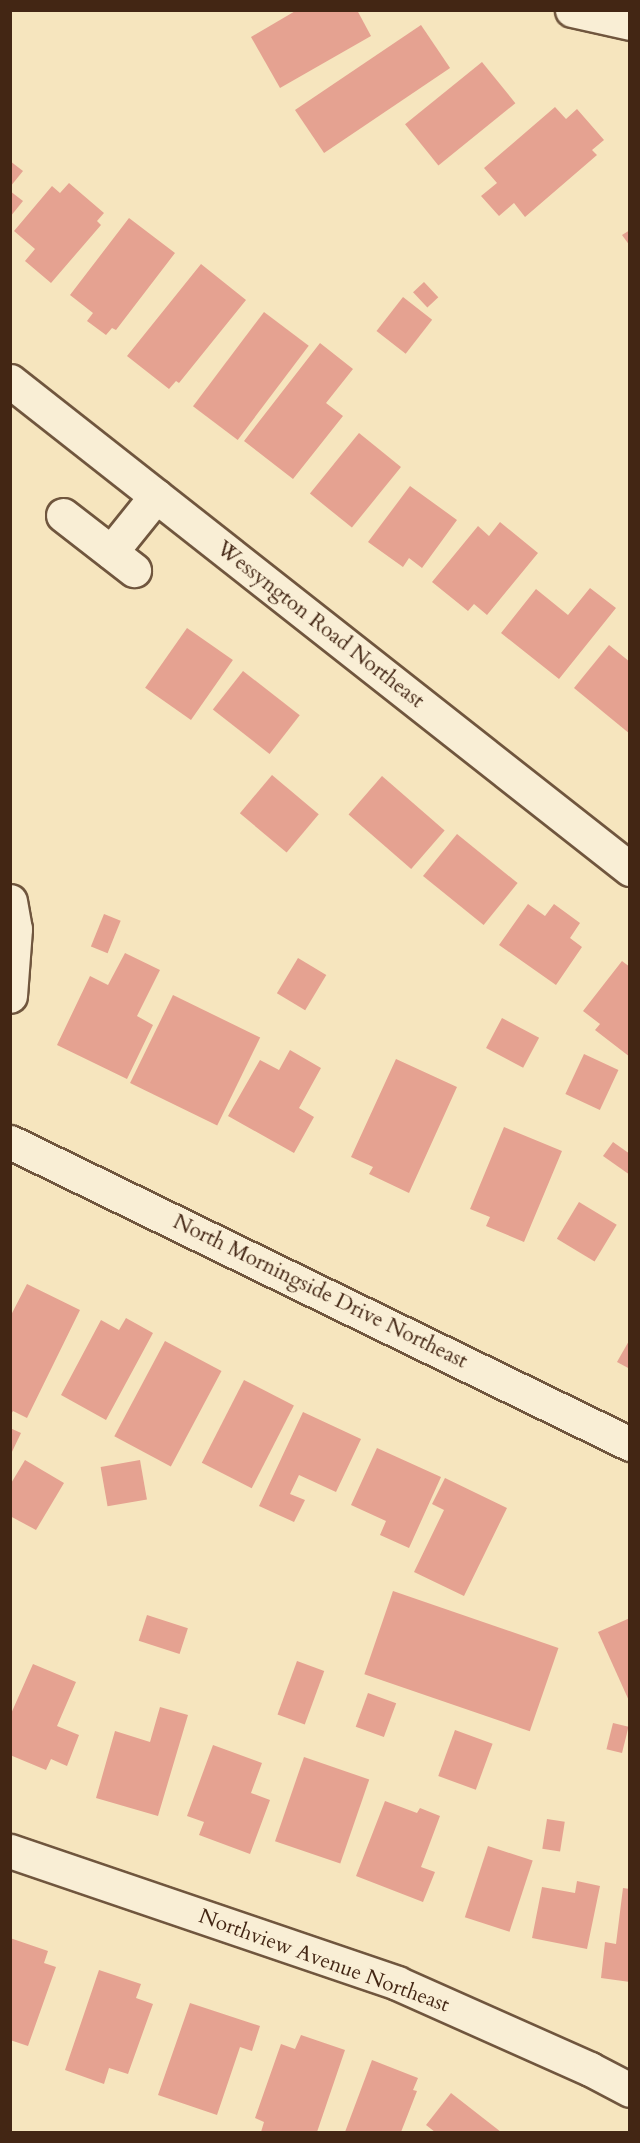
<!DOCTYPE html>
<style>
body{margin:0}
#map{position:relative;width:640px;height:2143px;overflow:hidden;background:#f6e5be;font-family:Cardo,serif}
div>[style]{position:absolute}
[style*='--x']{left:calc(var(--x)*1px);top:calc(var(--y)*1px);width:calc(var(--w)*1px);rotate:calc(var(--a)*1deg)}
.building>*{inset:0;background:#e5a291;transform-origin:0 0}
.roads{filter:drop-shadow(2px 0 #70563e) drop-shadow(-2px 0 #70563e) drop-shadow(0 2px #70563e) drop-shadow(0 -2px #70563e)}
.minor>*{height:33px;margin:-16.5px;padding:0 16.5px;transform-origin:16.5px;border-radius:16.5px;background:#f9eed5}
span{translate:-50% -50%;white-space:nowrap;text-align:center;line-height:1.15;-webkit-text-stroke:4.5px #f9eed5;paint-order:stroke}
.street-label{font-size:21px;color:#432614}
.frame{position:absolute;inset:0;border:12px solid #432614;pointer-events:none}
</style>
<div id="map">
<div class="building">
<i style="clip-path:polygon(297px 10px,357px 10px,371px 36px,280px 88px,251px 37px)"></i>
<i style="left:421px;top:25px;width:52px;height:152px;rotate:56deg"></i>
<i style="left:482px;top:62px;width:53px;height:99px;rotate:51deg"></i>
<i style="clip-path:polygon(555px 107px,566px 119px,577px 109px,604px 140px,592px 150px,597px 155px,525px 217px,514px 203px,499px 216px,481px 196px,497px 183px,484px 168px)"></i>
<i style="clip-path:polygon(10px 161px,23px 171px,10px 187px)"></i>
<i style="clip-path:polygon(69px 183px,104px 213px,97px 221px,101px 225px,51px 283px,25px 261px,35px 249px,14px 231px,52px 186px,60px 193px)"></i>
<i style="clip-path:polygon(10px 191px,23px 201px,10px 217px)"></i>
<i style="clip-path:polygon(129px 218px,175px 253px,116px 330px,112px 328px,106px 335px,87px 321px,93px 313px,70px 295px)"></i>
<i style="clip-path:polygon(630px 230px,630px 246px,622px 235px)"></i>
<i style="clip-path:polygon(201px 264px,246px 300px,179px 383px,176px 381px,169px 389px,127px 356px)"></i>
<i style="left:424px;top:282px;width:21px;height:15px;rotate:47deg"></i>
<i style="left:403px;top:297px;width:37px;height:43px;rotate:38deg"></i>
<i style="left:264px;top:312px;width:56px;height:118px;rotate:37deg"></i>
<i style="clip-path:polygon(320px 343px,353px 369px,326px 403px,343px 416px,293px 479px,244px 441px)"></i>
<i style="left:359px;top:433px;width:54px;height:78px;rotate:39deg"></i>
<i style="clip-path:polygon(410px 486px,457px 520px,422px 568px,409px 558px,403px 567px,368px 542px)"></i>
<i style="clip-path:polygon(500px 522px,538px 553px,487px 615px,474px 604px,468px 611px,432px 582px,478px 526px,489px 536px)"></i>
<i style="clip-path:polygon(590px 588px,616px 608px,559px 679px,501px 633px,536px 589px,568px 615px)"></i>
<i style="left:187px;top:628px;width:56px;height:73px;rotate:35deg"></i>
<i style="clip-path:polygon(609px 645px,630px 662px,630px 734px,574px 688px)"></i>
<i style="left:243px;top:671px;width:72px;height:49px;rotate:38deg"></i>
<i style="left:272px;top:775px;width:61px;height:50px;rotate:40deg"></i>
<i style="left:382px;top:776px;width:83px;height:51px;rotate:41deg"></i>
<i style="left:457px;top:834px;width:78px;height:54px;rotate:39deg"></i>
<i style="clip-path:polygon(528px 904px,545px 916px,554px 904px,580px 923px,570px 938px,582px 947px,556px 985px,499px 945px)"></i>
<i style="left:104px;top:914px;width:18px;height:35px;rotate:22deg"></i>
<i style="clip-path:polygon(125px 953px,160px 970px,137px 1016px,153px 1025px,127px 1079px,57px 1045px,90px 976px,108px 985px)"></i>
<i style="left:298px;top:958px;width:33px;height:41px;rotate:31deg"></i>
<i style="clip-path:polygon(622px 961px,630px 967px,630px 1057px,595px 1030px,600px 1024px,583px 1011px)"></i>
<i style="left:173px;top:995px;width:97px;height:98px;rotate:26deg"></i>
<i style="left:502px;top:1018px;width:42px;height:34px;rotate:28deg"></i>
<i style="clip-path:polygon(290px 1050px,321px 1068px,299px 1108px,314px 1117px,294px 1153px,228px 1116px,260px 1060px,279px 1070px)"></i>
<i style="left:584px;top:1054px;width:38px;height:44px;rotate:25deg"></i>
<i style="clip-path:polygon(396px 1059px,457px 1087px,409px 1193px,369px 1174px,373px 1167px,351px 1157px)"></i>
<i style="clip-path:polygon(504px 1127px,562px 1151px,524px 1242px,486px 1226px,490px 1217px,470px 1209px)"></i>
<i style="clip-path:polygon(613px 1142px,630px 1154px,630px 1175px,603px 1156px)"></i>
<i style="left:579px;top:1202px;width:44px;height:43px;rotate:31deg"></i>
<i style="clip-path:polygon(27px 1284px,80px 1310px,27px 1418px,13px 1411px,10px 1416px,10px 1317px)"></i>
<i style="clip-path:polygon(126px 1318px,153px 1333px,106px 1420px,61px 1395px,101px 1320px,119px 1330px)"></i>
<i style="clip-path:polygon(630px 1339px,630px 1369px,617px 1362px)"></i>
<i style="left:165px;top:1341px;width:64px;height:108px;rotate:28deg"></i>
<i style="left:244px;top:1380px;width:56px;height:93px;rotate:27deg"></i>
<i style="clip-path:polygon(303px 1412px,361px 1439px,336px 1492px,299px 1475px,290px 1494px,305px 1500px,294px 1522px,259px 1506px)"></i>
<i style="clip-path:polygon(10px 1428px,21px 1433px,10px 1456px)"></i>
<i style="clip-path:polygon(377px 1448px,441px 1477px,409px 1548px,380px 1535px,386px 1521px,351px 1505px)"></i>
<i style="clip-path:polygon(25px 1460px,64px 1483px,36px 1530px,10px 1516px,10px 1485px)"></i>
<i style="left:140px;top:1460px;width:40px;height:40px;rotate:80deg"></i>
<i style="clip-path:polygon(445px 1478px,507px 1508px,464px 1596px,414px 1572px,444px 1510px,432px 1504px)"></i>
<i style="left:393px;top:1591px;width:175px;height:88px;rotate:19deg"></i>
<i style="left:147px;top:1615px;width:43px;height:27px;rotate:18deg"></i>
<i style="clip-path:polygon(630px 1618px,630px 1703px,598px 1632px)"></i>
<i style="left:297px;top:1661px;width:29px;height:57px;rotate:20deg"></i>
<i style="clip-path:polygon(33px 1664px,76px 1682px,57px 1726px,79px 1735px,67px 1766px,51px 1759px,46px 1770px,10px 1755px,10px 1716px)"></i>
<i style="left:368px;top:1693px;width:30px;height:36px;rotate:20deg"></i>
<i style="clip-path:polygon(160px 1707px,188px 1715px,158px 1816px,96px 1798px,115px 1731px,150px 1742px)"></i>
<i style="left:613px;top:1723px;width:16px;height:27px;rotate:14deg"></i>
<i style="left:455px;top:1730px;width:40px;height:49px;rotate:20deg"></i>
<i style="clip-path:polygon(213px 1745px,262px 1763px,251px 1793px,270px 1800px,250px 1854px,199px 1835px,204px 1822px,187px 1816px)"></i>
<i style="left:304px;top:1757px;width:69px;height:89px;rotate:19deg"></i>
<i style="clip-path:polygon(385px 1801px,417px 1813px,420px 1808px,440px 1816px,421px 1867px,435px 1872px,423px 1902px,356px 1876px)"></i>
<i style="left:547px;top:1819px;width:18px;height:30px;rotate:9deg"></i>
<i style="left:488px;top:1846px;width:47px;height:75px;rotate:18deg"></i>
<i style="clip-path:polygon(577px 1881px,600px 1886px,587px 1949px,532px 1938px,542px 1887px,575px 1893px)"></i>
<i style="clip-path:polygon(623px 1888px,630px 1889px,630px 1982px,601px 1978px,605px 1942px,616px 1944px)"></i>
<i style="clip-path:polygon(10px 1938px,48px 1951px,44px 1963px,56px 1967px,28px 2046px,10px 2040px)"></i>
<i style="clip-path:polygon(99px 1970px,141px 1984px,136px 1998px,153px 2004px,128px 2074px,109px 2068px,104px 2084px,65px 2070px)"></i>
<i style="clip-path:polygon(190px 2003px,260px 2026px,252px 2051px,240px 2047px,217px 2115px,158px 2095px)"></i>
<i style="clip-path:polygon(301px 2035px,345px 2050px,317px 2132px,261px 2132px,264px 2122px,255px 2118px,281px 2044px,295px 2049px)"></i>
<i style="clip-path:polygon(372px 2060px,418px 2078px,413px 2090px,417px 2091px,401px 2132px,345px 2132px)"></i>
<i style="clip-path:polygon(451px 2093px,501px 2132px,435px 2132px,426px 2125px)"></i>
</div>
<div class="roads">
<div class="minor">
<i style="--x:572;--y:10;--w:59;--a:12.6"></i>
<i style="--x:10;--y:381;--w:789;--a:38.21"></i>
<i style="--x:63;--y:515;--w:90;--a:37.8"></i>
<i style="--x:111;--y:552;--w:72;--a:-51.2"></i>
<i style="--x:10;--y:901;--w:28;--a:80"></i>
<i style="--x:15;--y:929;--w:67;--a:94.3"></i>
<i style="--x:10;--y:1142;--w:690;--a:25.97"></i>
<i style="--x:10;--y:1851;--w:409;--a:18.8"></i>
<i style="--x:397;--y:1983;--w:211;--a:24"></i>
<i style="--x:590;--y:2069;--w:45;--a:27.7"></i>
</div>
</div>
<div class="street-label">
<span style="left:320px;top:625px;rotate:38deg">Wessyngton Road Northeast</span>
<span style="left:320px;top:1292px;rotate:26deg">North Morningside Drive Northeast</span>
<span style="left:324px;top:1961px;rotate:20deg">Northview Avenue Northeast</span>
</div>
<div class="frame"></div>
</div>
